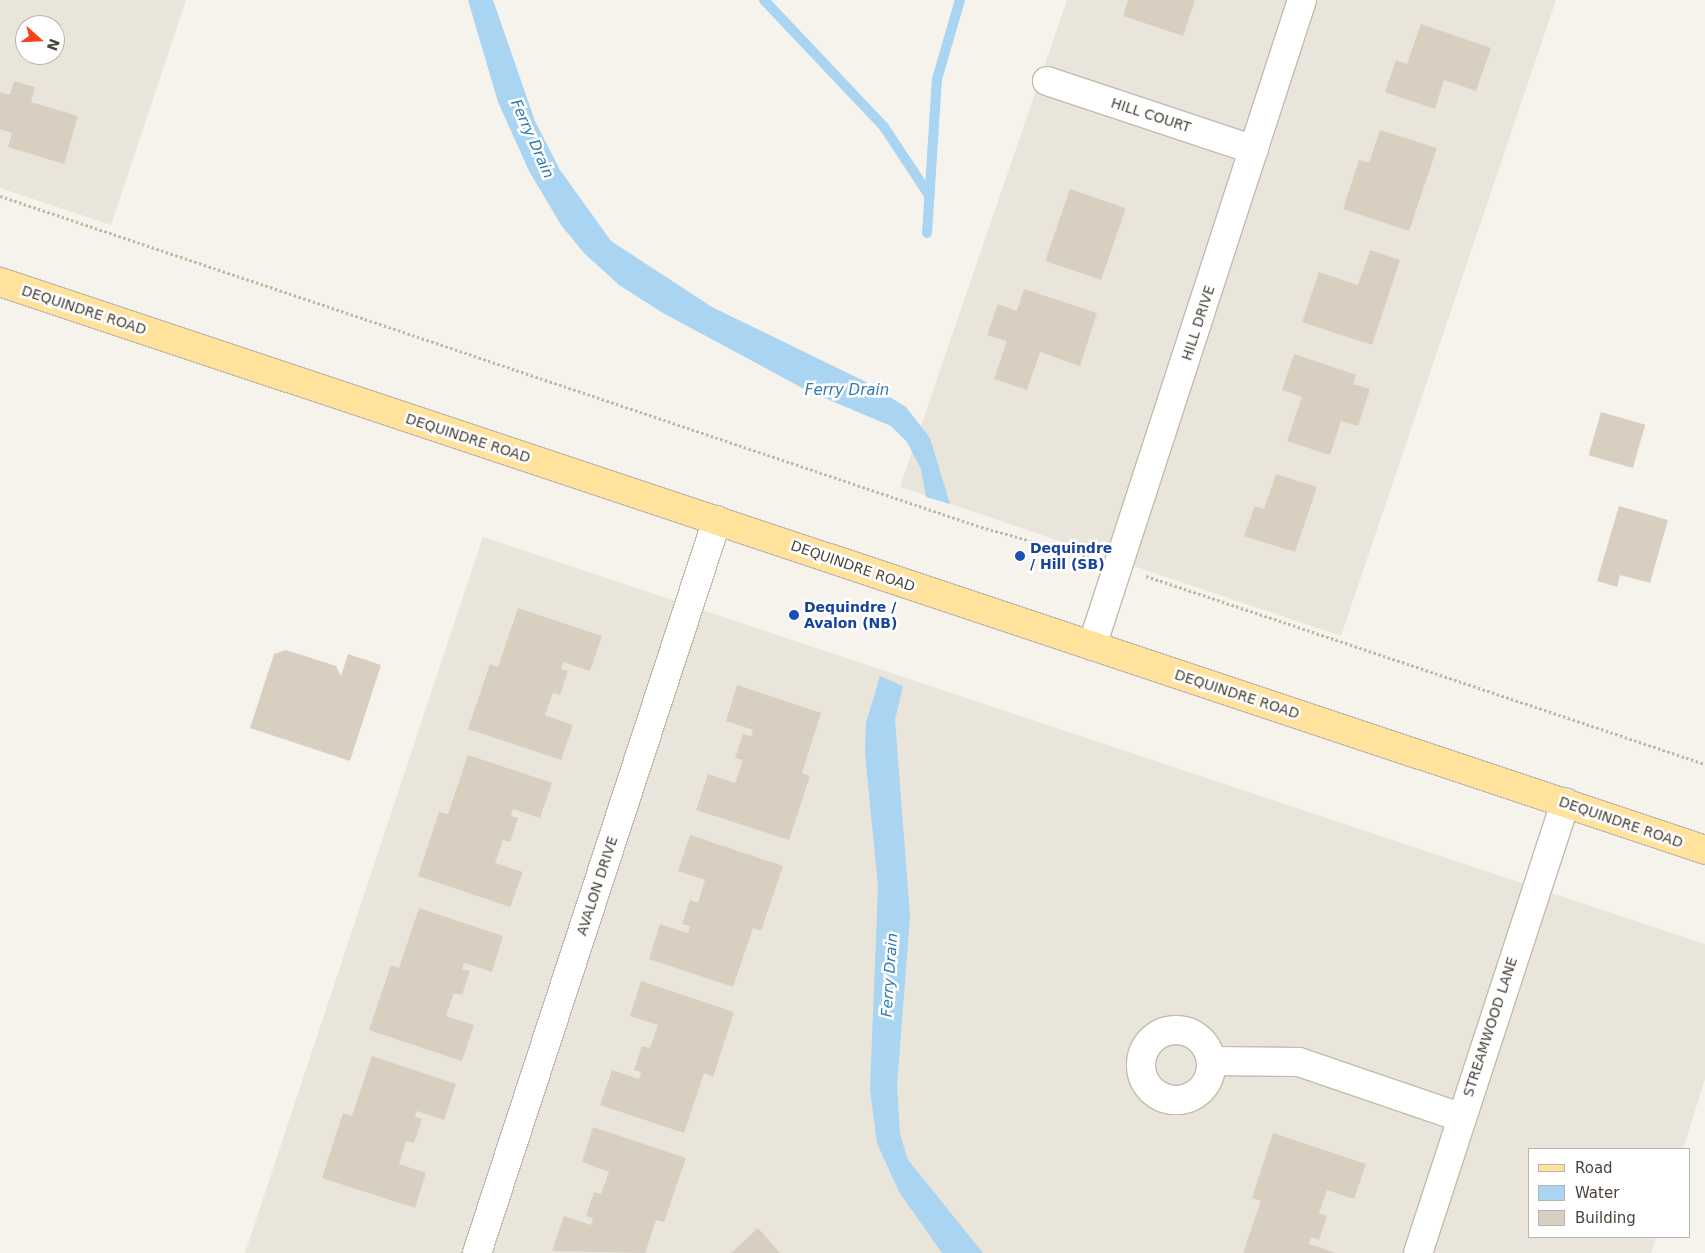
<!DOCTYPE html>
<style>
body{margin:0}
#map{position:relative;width:1705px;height:1253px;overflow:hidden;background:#f6f3ec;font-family:"DejaVu Sans",sans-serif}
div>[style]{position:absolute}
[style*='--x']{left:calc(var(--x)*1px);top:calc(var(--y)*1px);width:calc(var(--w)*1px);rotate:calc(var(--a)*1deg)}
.residential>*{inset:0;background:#eae5da}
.water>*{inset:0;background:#a9d4f2}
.stream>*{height:10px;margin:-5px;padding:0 5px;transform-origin:5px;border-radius:5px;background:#a9d4f2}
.building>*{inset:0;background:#d8cfc1;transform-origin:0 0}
.path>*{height:3px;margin-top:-1.5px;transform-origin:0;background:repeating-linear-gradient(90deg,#c4b79f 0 2.5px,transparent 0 5px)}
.roads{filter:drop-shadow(1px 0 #c2bbae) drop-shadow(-1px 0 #c2bbae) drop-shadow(0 1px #c2bbae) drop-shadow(0 -1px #c2bbae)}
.minor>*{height:28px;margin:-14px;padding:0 14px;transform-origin:14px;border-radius:14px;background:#fff}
.minor>.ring{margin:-14px;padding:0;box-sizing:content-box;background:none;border:28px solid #fff;border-radius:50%}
.major>*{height:28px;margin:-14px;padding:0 14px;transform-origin:14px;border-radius:14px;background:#ffe39c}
.dots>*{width:14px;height:14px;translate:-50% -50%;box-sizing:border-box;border:2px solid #fff;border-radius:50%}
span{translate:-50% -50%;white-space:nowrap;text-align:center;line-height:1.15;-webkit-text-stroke:5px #fff;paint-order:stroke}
.street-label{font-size:14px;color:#4b4439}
.transit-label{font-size:14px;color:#164399;font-weight:700}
.left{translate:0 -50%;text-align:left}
.water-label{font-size:15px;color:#2e7ab2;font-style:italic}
.legend{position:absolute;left:1528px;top:1148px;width:162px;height:90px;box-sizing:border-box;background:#fff;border:1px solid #b7b4b0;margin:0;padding:6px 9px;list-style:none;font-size:15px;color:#4b4439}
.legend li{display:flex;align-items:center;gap:10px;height:25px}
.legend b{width:25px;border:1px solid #b7b4b0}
.north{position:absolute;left:15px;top:15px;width:50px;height:50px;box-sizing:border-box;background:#fff;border:1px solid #b7b4b0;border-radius:50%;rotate:110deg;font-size:14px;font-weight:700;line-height:20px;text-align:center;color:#4b4439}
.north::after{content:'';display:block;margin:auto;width:18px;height:22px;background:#fc3f1d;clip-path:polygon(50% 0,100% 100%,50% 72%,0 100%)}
</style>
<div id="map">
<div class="residential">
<i style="clip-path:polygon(evenodd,0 0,186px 0,111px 225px,0 188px,0 0,25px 25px,55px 25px,55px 55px,25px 55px,25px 25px)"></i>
<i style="clip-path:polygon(1067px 0,1556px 0,1341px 636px,900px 487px)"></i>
<i style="clip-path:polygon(483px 537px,1705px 944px,1705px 1079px,1683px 1149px,1529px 1149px,1529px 1237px,1656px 1237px,1651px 1253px,245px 1253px)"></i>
</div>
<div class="water">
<i style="clip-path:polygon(468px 0,493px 0,535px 121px,560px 170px,611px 241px,712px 307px,864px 381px,906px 407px,930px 438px,950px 504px,926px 497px,921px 469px,907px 442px,891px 426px,808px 391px,663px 313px,619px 285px,584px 253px,561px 225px,529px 171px,498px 102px)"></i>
<i style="clip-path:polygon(880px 676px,903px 686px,895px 720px,910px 916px,897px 1086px,900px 1134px,908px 1160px,983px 1253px,942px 1253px,899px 1192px,877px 1143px,870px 1090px,878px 886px,865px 753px,866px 723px)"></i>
</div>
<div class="stream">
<i style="--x:764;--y:0;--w:175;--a:46.6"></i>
<i style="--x:884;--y:127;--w:82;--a:56.5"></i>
<i style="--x:927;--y:233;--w:154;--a:-86.3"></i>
<i style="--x:937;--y:79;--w:82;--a:-73.8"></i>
</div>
<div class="building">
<i style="clip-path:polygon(1128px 0,1195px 0,1183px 36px,1123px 16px)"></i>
<i style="clip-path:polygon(1421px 24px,1491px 48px,1476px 91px,1444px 80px,1435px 109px,1385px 92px,1396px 60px,1407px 64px)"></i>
<i style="clip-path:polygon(14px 81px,35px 87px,31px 102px,78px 116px,64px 164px,8px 147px,12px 133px,0 129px,0 92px,10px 95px)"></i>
<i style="clip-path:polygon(1380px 130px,1437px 148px,1409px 231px,1343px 209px,1359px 160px,1369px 163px)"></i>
<i style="left:1070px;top:189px;width:59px;height:76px;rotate:19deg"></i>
<i style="clip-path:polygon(1370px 250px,1400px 260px,1372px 345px,1302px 322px,1319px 272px,1358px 285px)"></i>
<i style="clip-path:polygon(1024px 289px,1097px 313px,1080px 366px,1040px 352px,1027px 390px,994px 379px,1007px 341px,987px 335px,998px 304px,1017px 311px)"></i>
<i style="clip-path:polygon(1294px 354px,1356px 375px,1353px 384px,1370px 389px,1358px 426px,1341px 421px,1330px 455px,1287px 441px,1302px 397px,1282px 390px)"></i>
<i style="left:1601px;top:412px;width:46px;height:45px;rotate:16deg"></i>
<i style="clip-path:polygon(1276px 474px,1317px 487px,1295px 552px,1244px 536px,1255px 506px,1264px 509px)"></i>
<i style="clip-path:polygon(1619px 506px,1668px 520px,1650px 583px,1620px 575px,1617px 587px,1597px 581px)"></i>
<i style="clip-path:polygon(518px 608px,602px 636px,590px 671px,563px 662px,561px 669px,568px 671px,560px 695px,553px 693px,545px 715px,573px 725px,561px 760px,468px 729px,490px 664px,498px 667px)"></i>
<i style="clip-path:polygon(286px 650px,336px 666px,341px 676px,348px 654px,381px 665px,350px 761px,250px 728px,274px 654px)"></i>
<i style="clip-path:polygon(737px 685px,821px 713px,802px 773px,810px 776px,789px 840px,696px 810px,708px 774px,735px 783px,743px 760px,735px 758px,743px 734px,751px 736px,753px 730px,726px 721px)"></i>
<i style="clip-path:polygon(468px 755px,552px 783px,540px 818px,513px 809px,511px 816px,518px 818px,510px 842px,503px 840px,495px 863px,523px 872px,510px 907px,418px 876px,439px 812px,448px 814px)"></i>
<i style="clip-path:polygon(690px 835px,783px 866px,761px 931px,753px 928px,733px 987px,649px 959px,660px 924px,688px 933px,690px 926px,682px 924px,690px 900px,698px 903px,705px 880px,678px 871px)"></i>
<i style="clip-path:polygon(419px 908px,503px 936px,492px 972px,464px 963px,462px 969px,470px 971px,462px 995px,454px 993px,446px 1016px,474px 1025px,462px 1061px,369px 1030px,391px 965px,399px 968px)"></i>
<i style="clip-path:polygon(641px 981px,734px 1012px,713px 1077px,704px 1073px,684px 1133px,600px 1105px,612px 1070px,639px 1079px,641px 1072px,634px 1070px,642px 1046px,650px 1048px,658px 1025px,630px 1016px)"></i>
<i style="clip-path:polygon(372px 1056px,456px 1084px,444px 1120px,417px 1111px,415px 1117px,422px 1119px,414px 1143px,406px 1141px,399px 1164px,426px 1173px,415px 1208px,322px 1178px,343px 1113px,352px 1116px)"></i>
<i style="clip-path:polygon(593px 1127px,686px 1158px,664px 1222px,656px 1220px,645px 1253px,552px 1251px,564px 1216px,591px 1225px,593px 1218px,586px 1216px,594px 1192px,601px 1194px,609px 1172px,582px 1162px)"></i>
<i style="clip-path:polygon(1273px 1133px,1366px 1164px,1354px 1199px,1327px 1190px,1319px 1213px,1327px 1216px,1319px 1240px,1311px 1237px,1309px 1244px,1336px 1253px,1243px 1253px,1261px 1201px,1252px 1198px)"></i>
<i style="clip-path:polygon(758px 1228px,780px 1253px,731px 1253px)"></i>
</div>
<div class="path">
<i style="--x:0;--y:196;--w:1035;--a:18.64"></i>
<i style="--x:981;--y:527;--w:112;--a:15.5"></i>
<i style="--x:1146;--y:576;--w:590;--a:18.59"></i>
</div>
<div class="roads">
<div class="minor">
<i style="--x:1047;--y:81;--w:218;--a:18.4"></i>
<i style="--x:1092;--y:646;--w:679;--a:-71.99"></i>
<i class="ring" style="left:1141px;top:1030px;width:42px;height:42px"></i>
<i style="--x:1211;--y:1061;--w:88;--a:0.7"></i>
<i style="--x:1299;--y:1062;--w:170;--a:18.9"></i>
<i style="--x:477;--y:1253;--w:771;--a:-71.87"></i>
<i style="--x:1418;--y:1253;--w:474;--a:-71.9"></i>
</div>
<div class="major">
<i style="--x:0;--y:282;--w:1797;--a:18.42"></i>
</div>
</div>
<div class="dots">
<i style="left:1020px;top:556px;background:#1a4fb4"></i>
<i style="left:794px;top:615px;background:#1a4fb4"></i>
</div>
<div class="street-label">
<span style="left:1151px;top:115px;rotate:18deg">HILL COURT</span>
<span style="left:84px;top:310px;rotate:18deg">DEQUINDRE ROAD</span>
<span style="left:1198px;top:323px;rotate:-72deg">HILL DRIVE</span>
<span style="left:468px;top:438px;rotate:18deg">DEQUINDRE ROAD</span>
<span style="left:853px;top:566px;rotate:19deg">DEQUINDRE ROAD</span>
<span style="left:1237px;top:694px;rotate:18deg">DEQUINDRE ROAD</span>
<span style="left:1621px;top:822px;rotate:19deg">DEQUINDRE ROAD</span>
<span style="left:597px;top:886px;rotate:-72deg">AVALON DRIVE</span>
<span style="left:1490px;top:1027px;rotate:-72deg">STREAMWOOD LANE</span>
</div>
<div class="transit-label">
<span class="left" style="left:1030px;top:556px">Dequindre<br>/ Hill (SB)</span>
<span class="left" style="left:804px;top:615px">Dequindre /<br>Avalon (NB)</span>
</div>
<div class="water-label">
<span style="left:532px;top:139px;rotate:66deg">Ferry Drain</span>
<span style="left:847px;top:391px">Ferry Drain</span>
<span style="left:890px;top:975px;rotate:-86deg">Ferry Drain</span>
</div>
<ul class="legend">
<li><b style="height:6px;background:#ffe39c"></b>Road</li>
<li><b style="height:14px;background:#a9d4f2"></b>Water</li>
<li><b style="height:14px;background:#d8cfc1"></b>Building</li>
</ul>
<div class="north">N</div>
</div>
